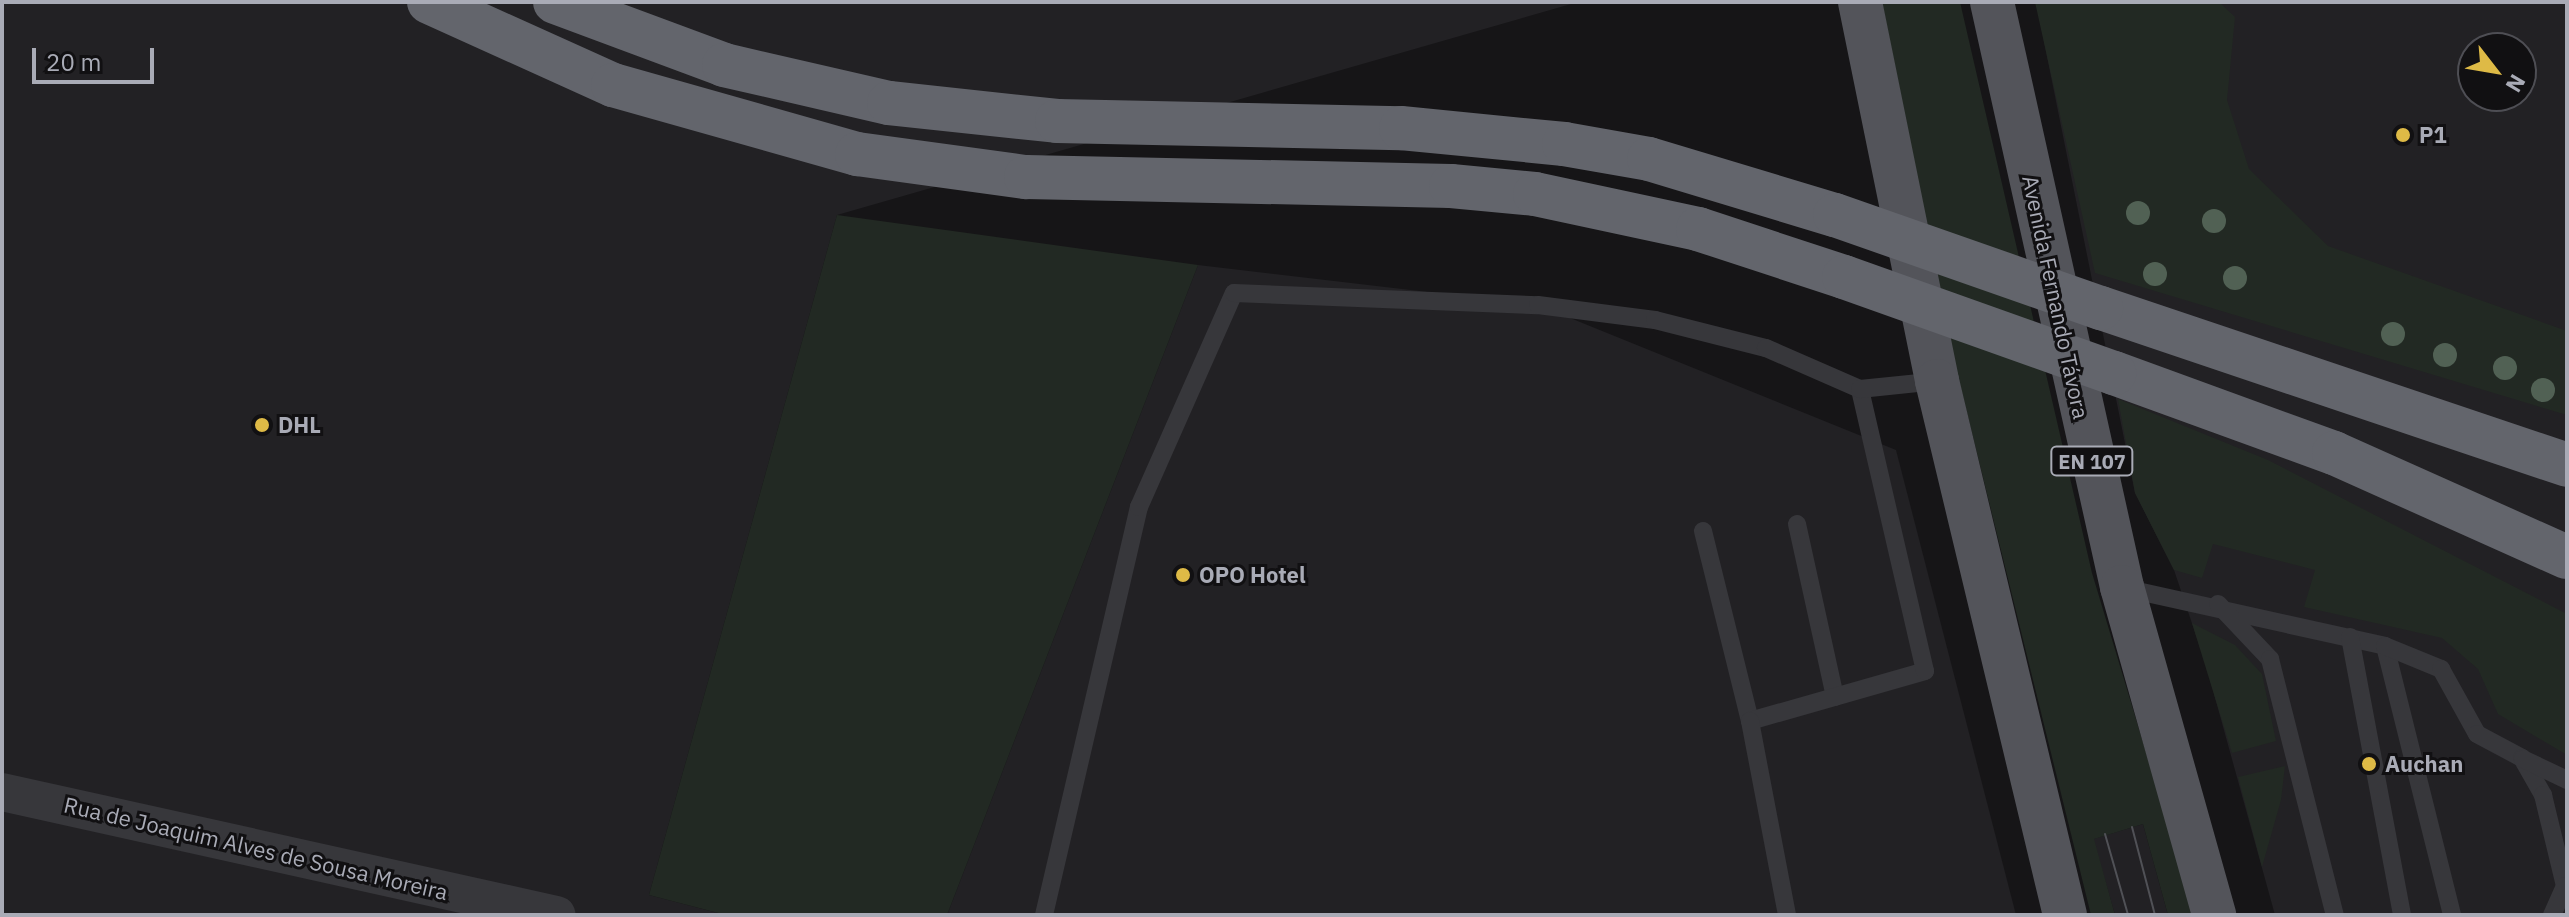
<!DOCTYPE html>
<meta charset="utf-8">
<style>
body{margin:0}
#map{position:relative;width:2569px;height:917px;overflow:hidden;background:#161517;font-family:"IBM Plex Sans",sans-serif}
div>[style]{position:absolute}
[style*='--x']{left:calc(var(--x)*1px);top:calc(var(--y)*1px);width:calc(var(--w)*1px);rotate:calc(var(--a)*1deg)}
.built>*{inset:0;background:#222124}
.green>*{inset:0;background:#222923}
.lane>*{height:18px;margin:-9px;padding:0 9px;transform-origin:9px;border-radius:9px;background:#37373b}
.street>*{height:38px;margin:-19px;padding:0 19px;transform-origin:19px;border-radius:19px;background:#37373b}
.primary>*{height:44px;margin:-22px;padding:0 22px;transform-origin:22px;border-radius:22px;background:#53545a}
.highway>*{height:44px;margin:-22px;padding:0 22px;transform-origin:22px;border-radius:22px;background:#63656c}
.tram>*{height:2px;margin:-1px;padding:0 1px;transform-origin:1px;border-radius:1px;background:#505156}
.highway-bridge>*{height:44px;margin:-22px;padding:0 22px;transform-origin:22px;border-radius:22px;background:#63656c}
.trees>*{width:24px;height:24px;margin:-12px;border-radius:50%;background:#516154}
.dots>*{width:22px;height:22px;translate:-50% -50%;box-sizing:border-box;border:4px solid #111012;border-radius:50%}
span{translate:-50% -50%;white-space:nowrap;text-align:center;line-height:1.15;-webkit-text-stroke:6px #111012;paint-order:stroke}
.shield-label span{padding:2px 6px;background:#111012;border:2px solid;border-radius:6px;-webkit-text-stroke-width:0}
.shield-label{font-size:20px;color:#a9abb6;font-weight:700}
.poi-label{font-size:22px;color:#a9abb6;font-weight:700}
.left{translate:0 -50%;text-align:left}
.street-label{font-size:22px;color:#a9abb6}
.frame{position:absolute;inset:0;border:4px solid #a9abb6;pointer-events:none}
.north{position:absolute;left:2457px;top:32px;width:80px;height:80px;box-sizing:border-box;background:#111012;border:2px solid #4e4e54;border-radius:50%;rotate:121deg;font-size:22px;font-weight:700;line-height:32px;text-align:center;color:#a9abb6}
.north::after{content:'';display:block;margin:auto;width:28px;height:36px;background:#deba46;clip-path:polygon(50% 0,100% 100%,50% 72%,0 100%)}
.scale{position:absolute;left:32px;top:48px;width:122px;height:36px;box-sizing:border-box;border:4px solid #a9abb6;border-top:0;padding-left:10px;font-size:24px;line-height:28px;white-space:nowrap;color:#a9abb6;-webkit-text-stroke:6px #111012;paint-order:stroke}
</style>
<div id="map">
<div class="built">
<i style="clip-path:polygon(2px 2px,1578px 2px,837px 215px,649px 895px,726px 915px,2px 915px)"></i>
<i style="clip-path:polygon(evenodd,2036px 2px,2567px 2px,2567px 915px,2275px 915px,2206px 665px,2174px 570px,2135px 493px,2036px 2px,2473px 48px,2521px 48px,2521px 96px,2473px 96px,2473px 48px)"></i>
<i style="clip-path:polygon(1198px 265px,1538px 305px,1896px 450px,2016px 915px,947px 915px)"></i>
<i style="clip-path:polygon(2143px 824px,2168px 915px,2115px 915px,2093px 839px)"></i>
</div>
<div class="green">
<i style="clip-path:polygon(1882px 2px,1960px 2px,2092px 573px,2195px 915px,2168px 915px,2143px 824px,2094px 839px,2115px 915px,2091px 915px,1956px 368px)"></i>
<i style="clip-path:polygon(2035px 2px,2219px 2px,2235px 17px,2227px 100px,2249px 169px,2328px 246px,2567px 331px,2567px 415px,2095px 273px)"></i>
<i style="clip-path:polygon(837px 215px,1198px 265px,947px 915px,726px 915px,649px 895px)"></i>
<i style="clip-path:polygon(2118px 399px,2268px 460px,2567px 614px,2567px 755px,2498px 714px,2478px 669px,2442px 638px,2304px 607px,2315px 570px,2213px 544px,2202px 578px,2174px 570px,2135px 493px)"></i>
<i style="clip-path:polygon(2192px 623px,2235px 645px,2262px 674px,2276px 741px,2232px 753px)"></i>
<i style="clip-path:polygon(2285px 766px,2281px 800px,2262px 867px,2238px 777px)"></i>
</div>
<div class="lane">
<i style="--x:1797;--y:524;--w:177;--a:77.6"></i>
<i style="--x:1703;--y:531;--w:196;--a:76.1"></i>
<i style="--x:1750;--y:721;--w:182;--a:-15.9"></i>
<i style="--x:1925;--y:671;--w:289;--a:-103"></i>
<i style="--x:2124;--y:588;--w:267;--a:12.5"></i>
<i style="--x:2385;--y:646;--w:277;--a:76"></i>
<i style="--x:2218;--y:604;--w:76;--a:46.6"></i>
<i style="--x:2270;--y:659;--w:264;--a:75.8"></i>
<i style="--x:2350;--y:637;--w:283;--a:79.4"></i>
<i style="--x:2385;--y:646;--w:61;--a:22.3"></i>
<i style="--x:2441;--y:669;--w:74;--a:61"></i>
<i style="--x:2477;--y:734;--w:51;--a:28.1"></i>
<i style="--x:2522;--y:758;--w:43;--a:60.4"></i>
<i style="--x:2543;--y:795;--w:94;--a:76.4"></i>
<i style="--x:2565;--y:886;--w:32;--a:114"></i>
<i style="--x:1750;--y:721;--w:197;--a:79.2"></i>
<i style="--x:2523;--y:759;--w:49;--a:25.5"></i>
<i style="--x:1044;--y:915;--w:419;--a:-76.9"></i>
<i style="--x:1139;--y:507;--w:234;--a:-66.1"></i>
<i style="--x:1234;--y:293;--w:304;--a:2.3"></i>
<i style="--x:1538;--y:305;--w:118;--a:7.3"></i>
<i style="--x:1655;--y:320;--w:114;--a:14.2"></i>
<i style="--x:1766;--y:348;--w:103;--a:23.6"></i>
<i style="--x:1860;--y:389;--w:77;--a:-5.9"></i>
</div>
<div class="street">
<i style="--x:2;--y:792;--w:568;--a:12.5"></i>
</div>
<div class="primary">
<i style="--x:1860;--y:2;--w:387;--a:78.5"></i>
<i style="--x:1937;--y:381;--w:549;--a:76.52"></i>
<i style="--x:1992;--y:2;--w:599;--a:77.47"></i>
<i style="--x:2122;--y:587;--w:341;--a:74.3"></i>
</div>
<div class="highway">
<i style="--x:429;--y:2;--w:202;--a:24.3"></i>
<i style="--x:613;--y:85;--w:254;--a:15.8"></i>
<i style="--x:857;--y:154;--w:171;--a:7.8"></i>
<i style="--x:1026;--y:177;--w:425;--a:1.2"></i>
<i style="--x:1451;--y:186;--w:84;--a:5.4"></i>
<i style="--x:1535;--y:194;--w:167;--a:12.1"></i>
<i style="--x:1698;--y:229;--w:154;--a:18.2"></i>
<i style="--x:555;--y:2;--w:180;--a:20.4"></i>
<i style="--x:724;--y:65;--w:169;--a:13"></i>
<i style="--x:889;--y:103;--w:169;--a:6.1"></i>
<i style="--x:1057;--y:121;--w:344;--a:1.2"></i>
<i style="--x:1401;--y:128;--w:164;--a:5.6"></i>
<i style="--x:1564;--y:144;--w:86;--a:10"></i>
<i style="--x:1649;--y:159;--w:194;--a:16.8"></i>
<i style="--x:2101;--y:308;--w:492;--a:18.6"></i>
<i style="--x:2114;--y:373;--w:234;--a:20"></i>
<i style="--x:2334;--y:453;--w:255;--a:24.1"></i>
</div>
<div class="tram">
<i style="--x:2132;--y:827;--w:91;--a:75.4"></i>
<i style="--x:2105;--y:834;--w:84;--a:74.1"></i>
</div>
<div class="highway-bridge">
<i style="--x:1835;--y:215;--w:282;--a:19.3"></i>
<i style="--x:1844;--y:277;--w:287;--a:19.6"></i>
</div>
<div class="trees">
<i style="left:2138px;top:213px"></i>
<i style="left:2214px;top:221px"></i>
<i style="left:2155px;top:274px"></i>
<i style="left:2235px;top:278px"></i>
<i style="left:2393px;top:334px"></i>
<i style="left:2445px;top:355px"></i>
<i style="left:2505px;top:368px"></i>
<i style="left:2543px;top:390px"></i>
</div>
<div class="dots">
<i style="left:2403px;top:135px;background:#deba46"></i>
<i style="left:262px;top:425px;background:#deba46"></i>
<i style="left:1183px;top:575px;background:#deba46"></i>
<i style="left:2369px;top:764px;background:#deba46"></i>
</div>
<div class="shield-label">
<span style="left:2092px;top:461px">EN 107</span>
</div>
<div class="poi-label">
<span class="left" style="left:2419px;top:135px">P1</span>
<span class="left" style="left:278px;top:425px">DHL</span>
<span class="left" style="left:1199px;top:575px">OPO Hotel</span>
<span class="left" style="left:2385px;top:764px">Auchan</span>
</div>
<div class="street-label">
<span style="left:2056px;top:297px;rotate:78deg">Avenida Fernando Távora</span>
<span style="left:256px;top:848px;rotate:13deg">Rua de Joaquim Alves de Sousa Moreira</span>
</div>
<div class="frame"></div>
<div class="north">N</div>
<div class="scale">20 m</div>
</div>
